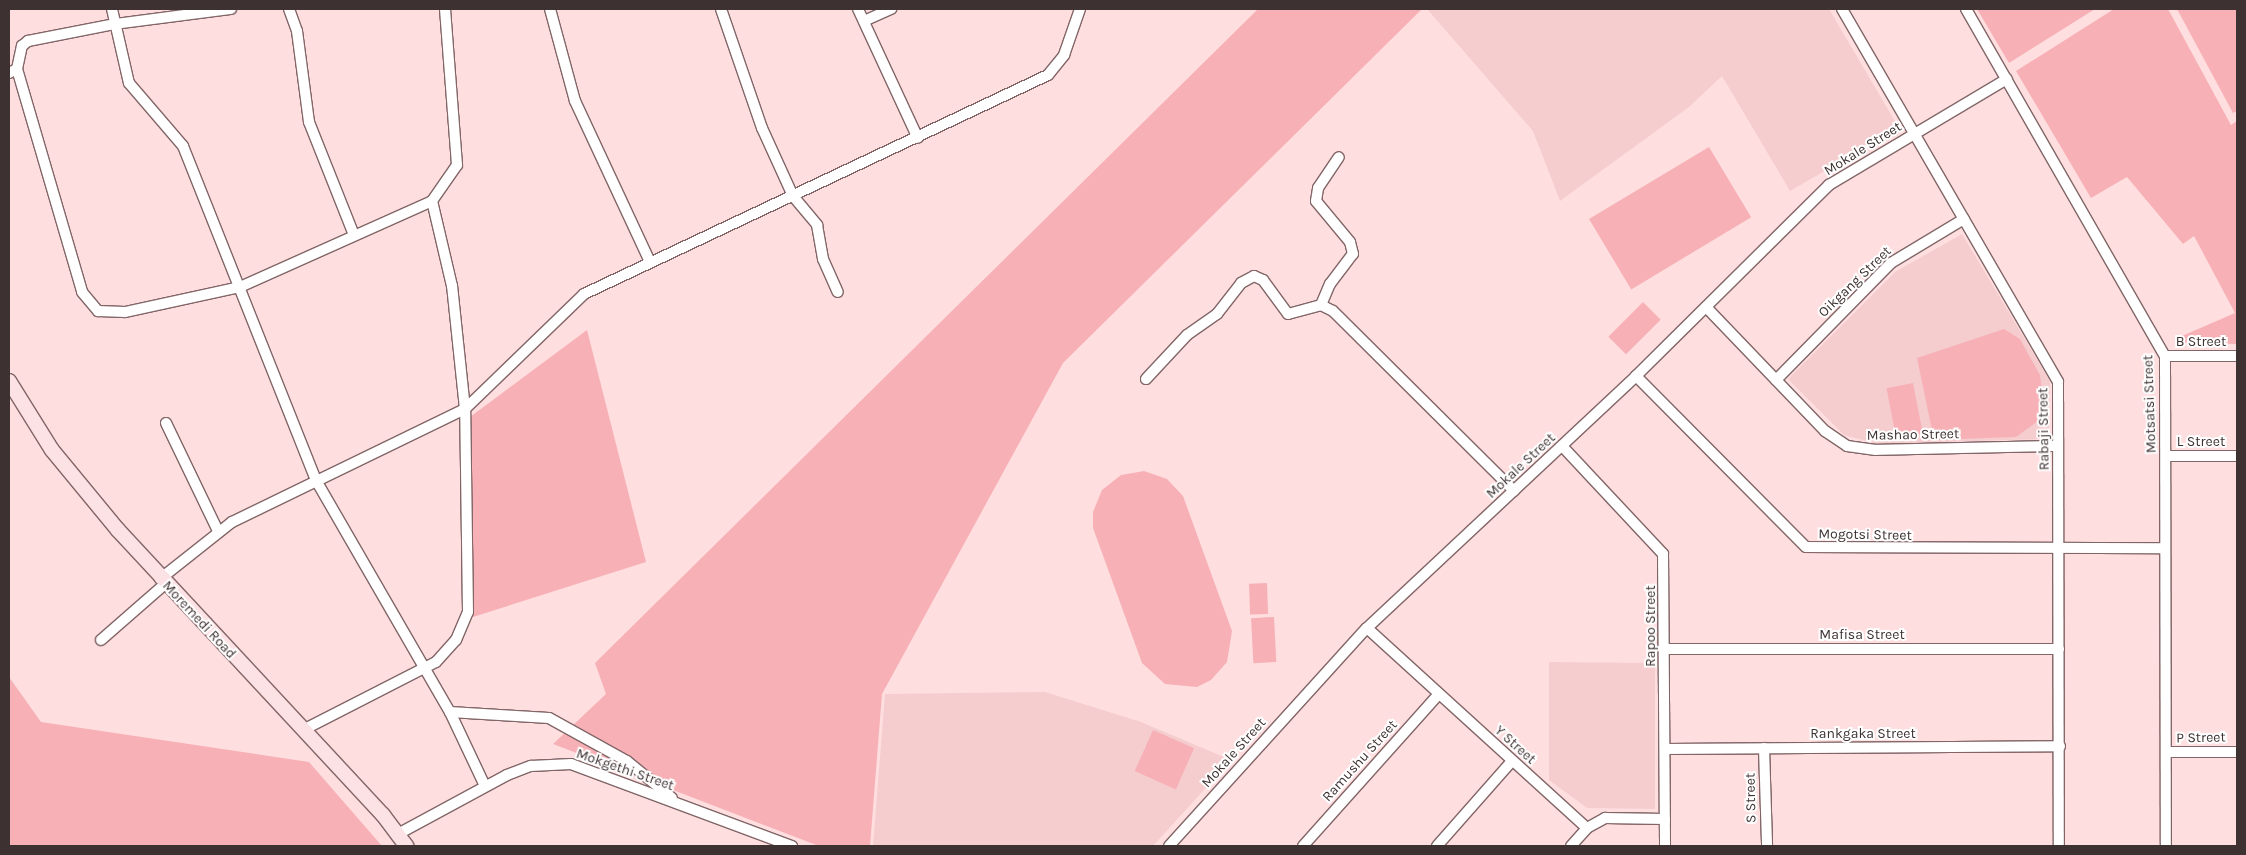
<!DOCTYPE html>
<style>
body{margin:0}
#map{position:relative;width:2246px;height:855px;overflow:hidden;background:#ffdee0;font-family:Karla,sans-serif}
div>[style]{position:absolute}
[style*='--x']{left:calc(var(--x)*1px);top:calc(var(--y)*1px);width:calc(var(--w)*1px);rotate:calc(var(--a)*1deg)}
.built>*{inset:0;background:#f5cdcf}
.green>*{inset:0;background:#f7b1b6;transform-origin:0 0}
.roads{filter:drop-shadow(1px 0 #826667) drop-shadow(-1px 0 #826667) drop-shadow(0 1px #826667) drop-shadow(0 -1px #826667)}
.street>*{height:10px;margin:-5px;padding:0 5px;transform-origin:5px;border-radius:5px;background:#fff}
.secondary>*{height:14px;margin:-7px;padding:0 7px;transform-origin:7px;border-radius:7px;background:#fde2e5}
span{translate:-50% -50%;white-space:nowrap;text-align:center;line-height:1.15;-webkit-text-stroke:4px #fff;paint-order:stroke}
.street-label{font-size:14px;color:#3e3132}
.frame{position:absolute;inset:0;border:10px solid #3e3132;pointer-events:none}
</style>
<div id="map">
<div class="built">
<i style="clip-path:polygon(1427px 9px,1829px 9px,1899px 128px,1790px 191px,1722px 76px,1689px 107px,1560px 201px,1533px 131px)"></i>
<i style="clip-path:polygon(1962px 234px,2050px 381px,2049px 430px,2038px 439px,1878px 444px,1844px 435px,1788px 379px,1895px 272px)"></i>
<i style="clip-path:polygon(1549px 662px,1655px 663px,1655px 809px,1587px 808px,1549px 780px)"></i>
<i style="clip-path:polygon(1045px 692px,1141px 722px,1231px 760px,1153px 846px,873px 846px,885px 694px)"></i>
</div>
<div class="green">
<i style="clip-path:polygon(1258px 9px,1422px 9px,1063px 363px,882px 694px,870px 846px,819px 846px,553px 744px,606px 694px,595px 663px)"></i>
<i style="clip-path:polygon(1977px 9px,2095px 9px,2009px 63px)"></i>
<i style="clip-path:polygon(2114px 9px,2168px 9px,2231px 125px,2237px 121px,2237px 344px,2178px 343px,2175px 339px,2235px 313px,2194px 236px,2183px 244px,2127px 177px,2091px 198px,2016px 71px)"></i>
<i style="clip-path:polygon(2177px 9px,2237px 9px,2237px 111px,2233px 113px)"></i>
<i style="left:1709px;top:147px;width:82px;height:140px;rotate:59deg"></i>
<i style="left:1643px;top:302px;width:25px;height:49px;rotate:45deg"></i>
<i style="clip-path:polygon(2004px 329px,2020px 339px,2040px 375px,2044px 408px,2038px 421px,2016px 437px,1934px 440px,1917px 358px)"></i>
<i style="clip-path:polygon(587px 330px,646px 562px,473px 617px,470px 417px)"></i>
<i style="left:1913px;top:383px;width:52px;height:27px;rotate:79deg"></i>
<i style="clip-path:polygon(1144px 471px,1167px 479px,1183px 496px,1232px 631px,1227px 662px,1211px 680px,1197px 687px,1165px 684px,1142px 663px,1093px 528px,1093px 512px,1102px 490px,1121px 475px)"></i>
<i style="left:1267px;top:583px;width:31px;height:18px;rotate:88deg"></i>
<i style="left:1274px;top:617px;width:45px;height:23px;rotate:87deg"></i>
<i style="clip-path:polygon(9px 677px,41px 722px,309px 762px,382px 846px,9px 846px)"></i>
<i style="left:1153px;top:730px;width:45px;height:45px;rotate:24deg"></i>
</div>
<div class="roads">
<div class="street">
<i style="--x:112;--y:9;--w:76;--a:77.1"></i>
<i style="--x:129;--y:83;--w:83;--a:49.4"></i>
<i style="--x:183;--y:146;--w:362;--a:68.3"></i>
<i style="--x:317;--y:482;--w:266;--a:60"></i>
<i style="--x:450;--y:712;--w:82;--a:64.7"></i>
<i style="--x:289;--y:9;--w:23;--a:70"></i>
<i style="--x:297;--y:31;--w:92;--a:82.5"></i>
<i style="--x:309;--y:122;--w:122;--a:68.3"></i>
<i style="--x:550;--y:9;--w:95;--a:74.8"></i>
<i style="--x:575;--y:101;--w:178;--a:65"></i>
<i style="--x:721;--y:9;--w:126;--a:71"></i>
<i style="--x:762;--y:128;--w:75;--a:65.5"></i>
<i style="--x:793;--y:196;--w:38;--a:50"></i>
<i style="--x:817;--y:225;--w:35;--a:80"></i>
<i style="--x:823;--y:259;--w:36;--a:66"></i>
<i style="--x:858;--y:9;--w:142;--a:65.1"></i>
<i style="--x:1842;--y:9;--w:431;--a:59.9"></i>
<i style="--x:2058;--y:382;--w:464;--a:89.9"></i>
<i style="--x:1966;--y:9;--w:400;--a:60.2"></i>
<i style="--x:2165;--y:356;--w:490;--a:89.9"></i>
<i style="--x:864;--y:21;--w:30;--a:-24"></i>
<i style="--x:17;--y:69;--w:232;--a:73.7"></i>
<i style="--x:82;--y:292;--w:25;--a:50"></i>
<i style="--x:98;--y:311;--w:27;--a:2"></i>
<i style="--x:125;--y:312;--w:118;--a:-12.3"></i>
<i style="--x:240;--y:287;--w:210;--a:-24.1"></i>
<i style="--x:432;--y:201;--w:44;--a:-55.2"></i>
<i style="--x:457;--y:165;--w:156;--a:-94.4"></i>
<i style="--x:9;--y:73;--w:9;--a:-27"></i>
<i style="--x:17;--y:69;--w:24;--a:-78"></i>
<i style="--x:22;--y:46;--w:8;--a:-40"></i>
<i style="--x:28;--y:41;--w:89;--a:-11.1"></i>
<i style="--x:115;--y:24;--w:117;--a:-7.4"></i>
<i style="--x:1321;--y:305;--w:23;--a:-67"></i>
<i style="--x:1330;--y:284;--w:38;--a:-53"></i>
<i style="--x:1353;--y:254;--w:12;--a:-104"></i>
<i style="--x:1350;--y:242;--w:53;--a:-129.7"></i>
<i style="--x:1316;--y:201;--w:13;--a:-81"></i>
<i style="--x:1318;--y:188;--w:37;--a:-56"></i>
<i style="--x:1706;--y:307;--w:172;--a:46.2"></i>
<i style="--x:1825;--y:431;--w:27;--a:34"></i>
<i style="--x:1847;--y:446;--w:29;--a:8"></i>
<i style="--x:1876;--y:450;--w:182;--a:-1.3"></i>
<i style="--x:2165;--y:356;--w:72;--a:0"></i>
<i style="--x:1636;--y:376;--w:241;--a:45.2"></i>
<i style="--x:1806;--y:547;--w:359;--a:0.2"></i>
<i style="--x:1146;--y:379;--w:60;--a:-47"></i>
<i style="--x:1187;--y:335;--w:37;--a:-35"></i>
<i style="--x:1217;--y:314;--w:39;--a:-52"></i>
<i style="--x:1241;--y:283;--w:15;--a:-28"></i>
<i style="--x:1254;--y:276;--w:10;--a:24"></i>
<i style="--x:1263;--y:280;--w:42;--a:53.7"></i>
<i style="--x:1288;--y:314;--w:34;--a:-15"></i>
<i style="--x:1321;--y:305;--w:13;--a:27"></i>
<i style="--x:1333;--y:311;--w:255;--a:44.8"></i>
<i style="--x:1776;--y:380;--w:164;--a:-45.5"></i>
<i style="--x:1891;--y:263;--w:85;--a:-31.1"></i>
<i style="--x:166;--y:423;--w:120;--a:64.3"></i>
<i style="--x:1563;--y:447;--w:146;--a:46.9"></i>
<i style="--x:1663;--y:554;--w:292;--a:89.6"></i>
<i style="--x:2166;--y:456;--w:71;--a:0"></i>
<i style="--x:160;--y:579;--w:92;--a:-38.4"></i>
<i style="--x:232;--y:522;--w:259;--a:-25.9"></i>
<i style="--x:465;--y:409;--w:165;--a:-44"></i>
<i style="--x:584;--y:294;--w:513;--a:-25.27"></i>
<i style="--x:1048;--y:75;--w:26;--a:-51"></i>
<i style="--x:1064;--y:55;--w:49;--a:-70.8"></i>
<i style="--x:1367;--y:628;--w:297;--a:42.3"></i>
<i style="--x:1587;--y:828;--w:21;--a:-29"></i>
<i style="--x:1605;--y:818;--w:60;--a:1"></i>
<i style="--x:101;--y:640;--w:85;--a:-41.2"></i>
<i style="--x:1665;--y:649;--w:394;--a:0"></i>
<i style="--x:450;--y:712;--w:99;--a:3.5"></i>
<i style="--x:549;--y:718;--w:89;--a:28.9"></i>
<i style="--x:627;--y:761;--w:58;--a:39.4"></i>
<i style="--x:303;--y:730;--w:149;--a:-27.1"></i>
<i style="--x:436;--y:662;--w:30;--a:-48"></i>
<i style="--x:456;--y:640;--w:30;--a:-67"></i>
<i style="--x:468;--y:612;--w:203;--a:-90.8"></i>
<i style="--x:465;--y:409;--w:124;--a:-96"></i>
<i style="--x:452;--y:286;--w:87;--a:-103.2"></i>
<i style="--x:1764;--y:748;--w:98;--a:88.2"></i>
<i style="--x:1665;--y:749;--w:395;--a:-0.4"></i>
<i style="--x:2166;--y:752;--w:71;--a:0"></i>
<i style="--x:398;--y:834;--w:124;--a:-28.4"></i>
<i style="--x:507;--y:775;--w:26;--a:-21"></i>
<i style="--x:531;--y:766;--w:40;--a:-2.9"></i>
<i style="--x:571;--y:764;--w:236;--a:20.4"></i>
<i style="--x:1169;--y:846;--w:294;--a:-47.8"></i>
<i style="--x:1367;--y:628;--w:369;--a:-43.1"></i>
<i style="--x:1636;--y:376;--w:272;--a:-44.7"></i>
<i style="--x:1829;--y:185;--w:207;--a:-30.8"></i>
<i style="--x:1303;--y:846;--w:203;--a:-48.2"></i>
<i style="--x:1437;--y:846;--w:113;--a:-48.6"></i>
<i style="--x:1571;--y:846;--w:24;--a:-48"></i>
</div>
<div class="secondary">
<i style="--x:9;--y:381;--w:81;--a:58.1"></i>
<i style="--x:52;--y:450;--w:104;--a:50.5"></i>
<i style="--x:118;--y:530;--w:389;--a:47.1"></i>
<i style="--x:383;--y:815;--w:39;--a:53"></i>
</div>
</div>
<div class="street-label">
<span style="left:1863px;top:149px;rotate:-32deg">Mokale Street</span>
<span style="left:1855px;top:282px;rotate:-44deg">Oikgang Street</span>
<span style="left:2201px;top:342px">B Street</span>
<span style="left:2150px;top:404px;rotate:-92deg">Motsatsi Street</span>
<span style="left:2044px;top:429px;rotate:-91deg">Rabaji Street</span>
<span style="left:1913px;top:435px;rotate:-1deg">Mashao Street</span>
<span style="left:2201px;top:442px">L Street</span>
<span style="left:1521px;top:466px;rotate:-43deg">Mokale Street</span>
<span style="left:1865px;top:535px;rotate:1deg">Mogotsi Street</span>
<span style="left:199px;top:620px;rotate:47deg">Moremedi Road</span>
<span style="left:1651px;top:626px;rotate:-90deg">Rapoo Street</span>
<span style="left:1862px;top:635px">Mafisa Street</span>
<span style="left:1863px;top:734px">Rankgaka Street</span>
<span style="left:2201px;top:738px;rotate:-1deg">P Street</span>
<span style="left:1515px;top:745px;rotate:42deg">Y Street</span>
<span style="left:1234px;top:753px;rotate:-48deg">Mokale Street</span>
<span style="left:1360px;top:761px;rotate:-48deg">Ramushu Street</span>
<span style="left:625px;top:770px;rotate:19deg">Mokgethi Street</span>
<span style="left:1751px;top:798px;rotate:-91deg">S Street</span>
</div>
<div class="frame"></div>
</div>
